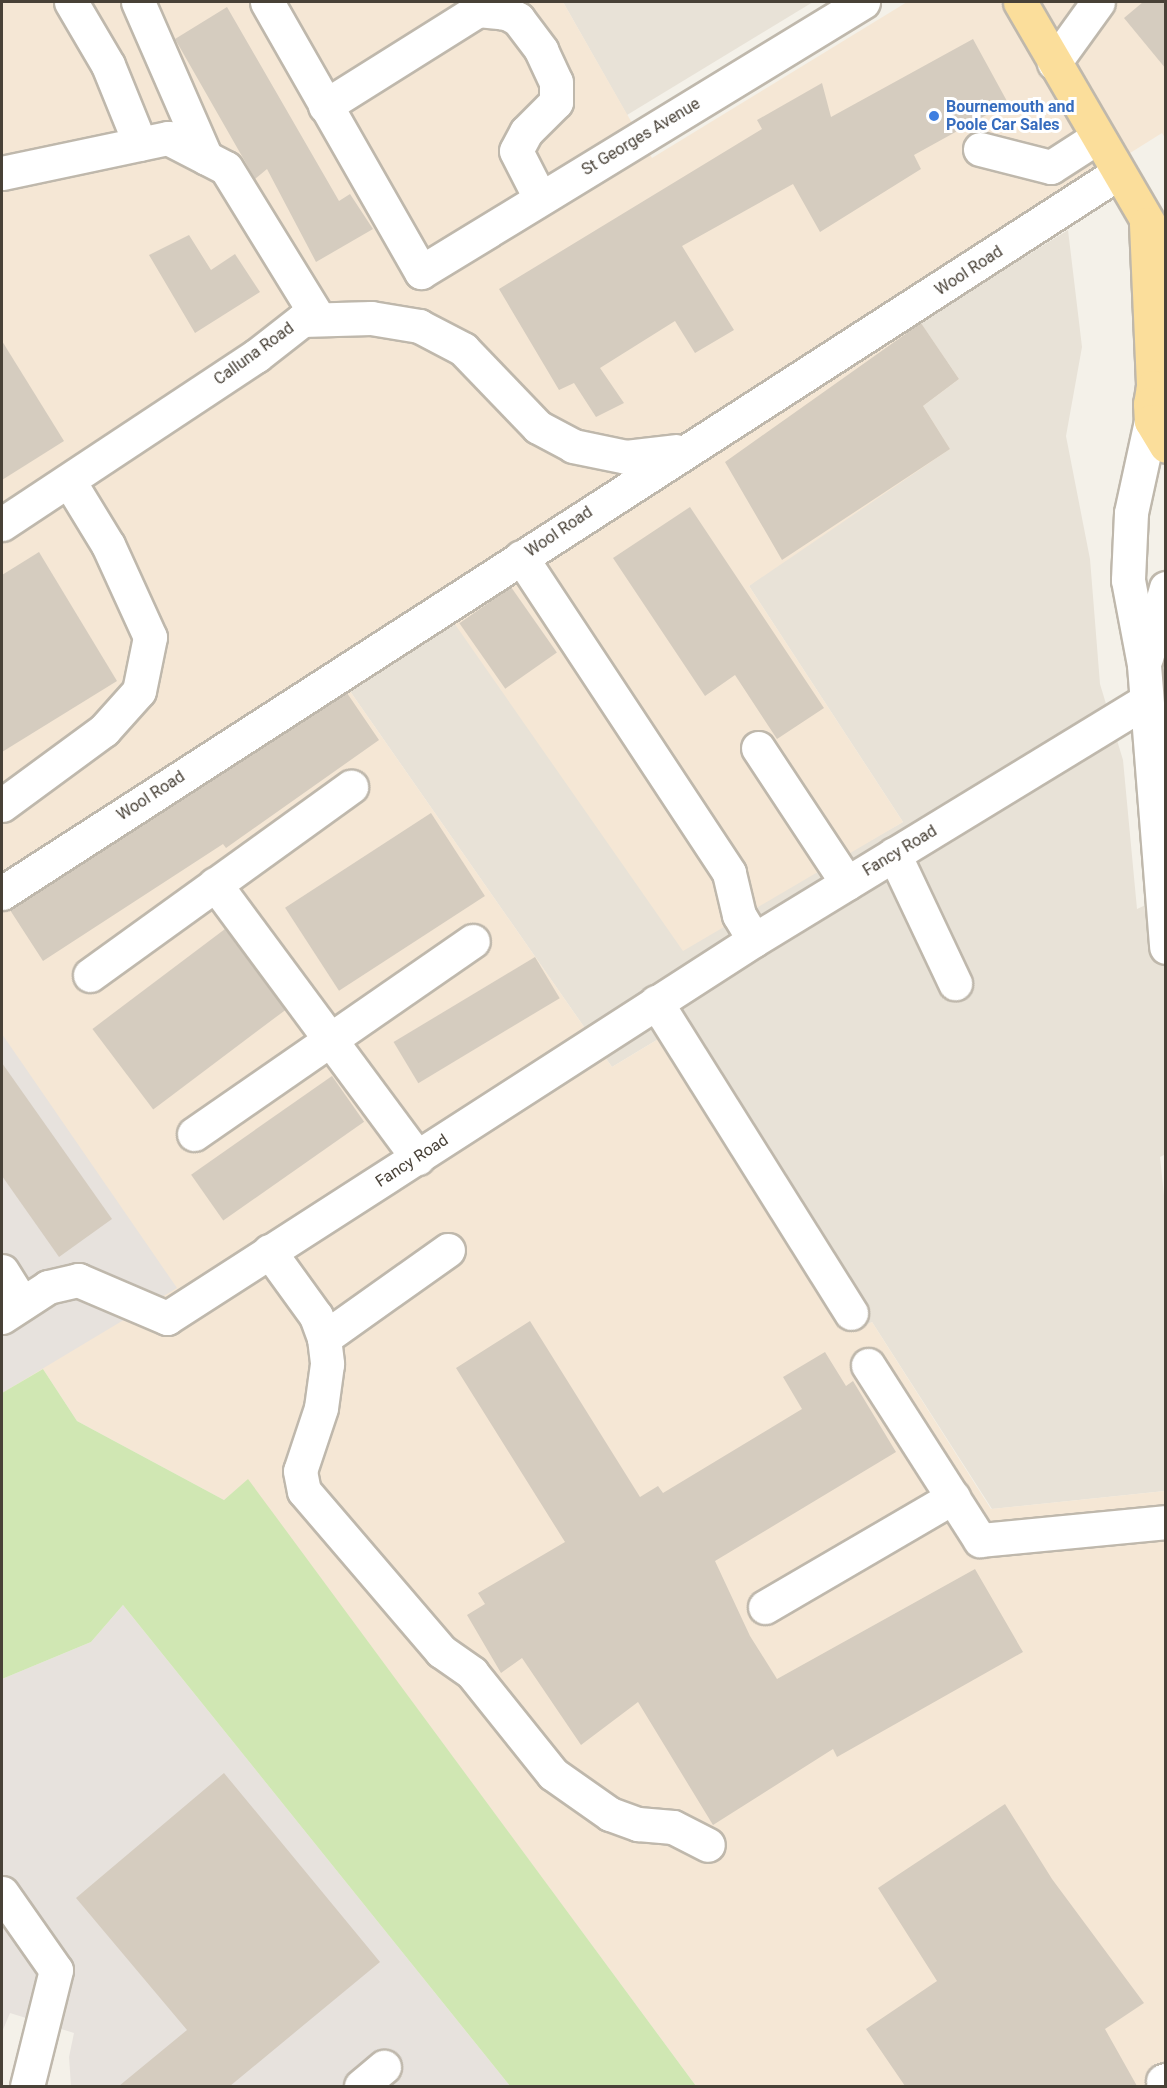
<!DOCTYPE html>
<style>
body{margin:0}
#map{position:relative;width:1167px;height:2088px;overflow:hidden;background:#f4f1e9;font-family:Roboto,sans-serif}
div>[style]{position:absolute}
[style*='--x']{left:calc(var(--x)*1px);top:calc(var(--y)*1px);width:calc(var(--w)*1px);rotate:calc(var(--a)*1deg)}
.residential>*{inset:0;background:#e8e2d7}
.commercial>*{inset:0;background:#f5e7d5}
.industrial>*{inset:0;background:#e7e2dd}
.green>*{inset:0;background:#d0e7b3}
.building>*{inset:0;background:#d5ccbf;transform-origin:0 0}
.roads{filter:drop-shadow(2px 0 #bfb8ac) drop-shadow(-2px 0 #bfb8ac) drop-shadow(0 2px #bfb8ac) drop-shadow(0 -2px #bfb8ac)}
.minor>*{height:33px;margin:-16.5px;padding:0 16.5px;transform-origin:16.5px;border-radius:16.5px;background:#fff}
.major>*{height:33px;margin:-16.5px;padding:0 16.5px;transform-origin:16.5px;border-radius:16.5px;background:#fbde9b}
.dots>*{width:16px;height:16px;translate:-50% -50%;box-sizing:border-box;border:3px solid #fff;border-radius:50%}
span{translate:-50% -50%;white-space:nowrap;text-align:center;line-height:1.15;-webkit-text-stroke:6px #fff;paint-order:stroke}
.shop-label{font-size:16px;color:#366cbe;font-weight:700}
.left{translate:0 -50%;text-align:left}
.street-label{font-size:16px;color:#484137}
.frame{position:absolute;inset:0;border:3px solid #484137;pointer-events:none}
</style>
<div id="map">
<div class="residential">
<i style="clip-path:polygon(563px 2px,813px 2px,627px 115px)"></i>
<i style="clip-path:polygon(1068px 230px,1082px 347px,1066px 436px,1090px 559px,1100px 684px,1123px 760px,1137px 909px,1165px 896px,1166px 1154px,1160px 1157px,1166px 1215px,1165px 1491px,992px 1509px,872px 1322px,851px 1332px,665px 1035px,612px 1067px,345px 684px,452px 619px,739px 915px,903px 822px,749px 586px,782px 560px,923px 406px,959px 379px,920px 322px)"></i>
</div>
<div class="commercial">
<i style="clip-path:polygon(2px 2px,563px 2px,652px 158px,907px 2px,1165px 2px,1165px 138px,1162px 133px,902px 296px,959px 379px,923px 406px,950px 449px,749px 586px,903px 822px,683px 951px,452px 620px,345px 684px,612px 1067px,665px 1035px,851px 1332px,872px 1322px,991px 1509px,1165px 1491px,1165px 2086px,696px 2086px,248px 1480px,224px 1500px,77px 1421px,43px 1369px,2px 1393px)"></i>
</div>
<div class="industrial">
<i style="clip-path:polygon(2px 1034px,177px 1288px,2px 1393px)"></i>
<i style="clip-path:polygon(123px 1605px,510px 2086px,71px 2086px,69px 2057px,74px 2033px,10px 2013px,2px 2032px,2px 1679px,91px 1642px)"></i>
</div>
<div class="green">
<i style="clip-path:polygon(43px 1369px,77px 1421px,224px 1500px,248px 1479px,696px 2086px,510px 2086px,123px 1605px,91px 1642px,2px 1679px,2px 1393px)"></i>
</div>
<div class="building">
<i style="clip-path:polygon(1143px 2px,1166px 2px,1166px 69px,1124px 18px)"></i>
<i style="clip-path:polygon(227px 7px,339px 201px,350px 194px,373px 229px,316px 262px,267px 169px,255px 179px,175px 39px)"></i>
<i style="clip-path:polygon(973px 39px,1008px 103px,914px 155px,921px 169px,820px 232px,793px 184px,682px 246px,734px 330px,695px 353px,675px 321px,600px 368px,624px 403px,596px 417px,574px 383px,559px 390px,499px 289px,762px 129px,757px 120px,822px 83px,831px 117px)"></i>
<i style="clip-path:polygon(189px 235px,211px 270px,235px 254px,260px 292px,195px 333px,149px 255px)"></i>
<i style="clip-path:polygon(921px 323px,959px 379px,923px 406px,950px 449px,782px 560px,725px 462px)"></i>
<i style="clip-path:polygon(2px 341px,64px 441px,2px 480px)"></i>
<i style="clip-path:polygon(690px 507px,824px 708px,777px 739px,735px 675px,705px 696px,613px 558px)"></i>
<i style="clip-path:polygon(39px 552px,117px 681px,2px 752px,2px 575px)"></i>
<i style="left:511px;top:587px;width:80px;height:63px;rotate:55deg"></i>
<i style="clip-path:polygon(347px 693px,379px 740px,226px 848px,223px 844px,43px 961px,10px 910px)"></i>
<i style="left:431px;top:813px;width:99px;height:174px;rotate:57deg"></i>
<i style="left:225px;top:929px;width:101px;height:166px;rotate:53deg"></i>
<i style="left:535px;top:957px;width:48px;height:165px;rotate:59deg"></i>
<i style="clip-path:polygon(2px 1063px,112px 1219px,59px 1257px,2px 1176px)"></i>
<i style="left:332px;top:1076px;width:56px;height:172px;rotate:55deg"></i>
<i style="clip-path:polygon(530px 1321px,640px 1497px,658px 1486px,663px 1493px,802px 1409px,783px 1377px,825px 1352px,846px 1386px,853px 1381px,896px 1452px,715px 1561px,750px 1636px,777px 1679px,975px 1569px,1023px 1652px,837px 1757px,833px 1749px,713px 1825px,638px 1702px,581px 1745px,522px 1658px,501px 1673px,467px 1615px,485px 1604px,478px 1593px,565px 1542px,456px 1368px)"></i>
<i style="clip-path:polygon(224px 1773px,380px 1962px,230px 2086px,119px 2086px,187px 2030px,76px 1898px)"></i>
<i style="clip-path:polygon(1005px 1804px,1052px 1879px,1144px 2003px,1105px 2029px,1137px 2086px,905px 2086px,866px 2029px,937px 1981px,878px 1888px)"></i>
</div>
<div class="roads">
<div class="minor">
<i style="--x:71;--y:2;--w:73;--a:59.6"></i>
<i style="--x:108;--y:65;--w:85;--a:67.9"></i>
<i style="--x:138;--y:2;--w:170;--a:66.4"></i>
<i style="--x:267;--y:2;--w:311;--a:60.3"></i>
<i style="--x:421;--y:272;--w:518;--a:-31.42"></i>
<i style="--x:1054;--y:63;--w:75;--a:-54.2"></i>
<i style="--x:325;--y:106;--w:181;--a:-32.1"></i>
<i style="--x:478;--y:10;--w:29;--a:6"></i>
<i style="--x:507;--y:13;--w:13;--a:29"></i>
<i style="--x:518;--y:19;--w:39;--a:53"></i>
<i style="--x:541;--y:50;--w:35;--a:65"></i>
<i style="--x:556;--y:82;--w:20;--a:90"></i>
<i style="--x:556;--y:102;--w:42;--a:135"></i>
<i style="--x:526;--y:132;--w:21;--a:118"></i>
<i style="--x:516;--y:151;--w:53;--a:62.9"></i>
<i style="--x:980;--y:149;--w:73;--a:14.2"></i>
<i style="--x:1051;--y:167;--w:54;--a:-32.8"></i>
<i style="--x:2;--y:173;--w:170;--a:-11.9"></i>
<i style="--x:168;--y:138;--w:65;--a:27.3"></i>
<i style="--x:226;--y:168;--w:177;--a:58.4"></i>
<i style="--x:1151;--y:421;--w:94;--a:102.3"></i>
<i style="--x:1131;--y:513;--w:67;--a:92.6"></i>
<i style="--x:1128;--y:580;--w:86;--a:79.3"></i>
<i style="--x:1144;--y:665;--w:283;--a:85.5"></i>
<i style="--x:2;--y:524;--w:305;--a:-33.5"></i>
<i style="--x:256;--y:356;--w:58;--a:-38"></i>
<i style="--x:302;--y:320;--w:69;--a:-1.7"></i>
<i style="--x:371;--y:318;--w:49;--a:9.5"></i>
<i style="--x:419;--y:326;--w:50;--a:27.6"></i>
<i style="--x:463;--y:349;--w:108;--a:46.1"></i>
<i style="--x:538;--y:427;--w:40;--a:28"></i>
<i style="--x:573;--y:446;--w:54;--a:11.7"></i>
<i style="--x:626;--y:457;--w:50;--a:-6.8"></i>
<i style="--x:521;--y:557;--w:378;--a:56.6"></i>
<i style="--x:729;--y:873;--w:43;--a:76.6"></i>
<i style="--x:739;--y:915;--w:29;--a:59"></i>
<i style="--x:1146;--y:658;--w:73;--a:-74.1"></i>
<i style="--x:758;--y:748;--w:162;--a:56.6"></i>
<i style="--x:2;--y:805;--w:127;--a:-36.3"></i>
<i style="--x:104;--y:730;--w:52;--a:-48.1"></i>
<i style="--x:139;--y:691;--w:55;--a:-78.5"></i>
<i style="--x:150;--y:637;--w:101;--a:-114.5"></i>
<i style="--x:108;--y:545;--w:75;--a:-121.4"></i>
<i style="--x:894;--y:854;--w:143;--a:64.7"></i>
<i style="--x:215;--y:884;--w:341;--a:53.5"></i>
<i style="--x:2;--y:893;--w:1328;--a:-32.83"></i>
<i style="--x:90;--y:975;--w:322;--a:-35.8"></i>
<i style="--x:656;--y:1002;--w:367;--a:57.9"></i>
<i style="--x:194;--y:1134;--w:339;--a:-34.7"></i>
<i style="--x:269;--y:1251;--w:80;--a:54.1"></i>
<i style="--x:316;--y:1316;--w:23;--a:70"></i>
<i style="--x:324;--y:1338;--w:26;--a:83"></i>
<i style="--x:327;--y:1364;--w:44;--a:97.8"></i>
<i style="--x:321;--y:1408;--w:66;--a:108.4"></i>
<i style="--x:300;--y:1471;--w:20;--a:79"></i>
<i style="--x:304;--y:1491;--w:211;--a:49.4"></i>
<i style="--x:441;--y:1651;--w:38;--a:35"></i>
<i style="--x:472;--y:1673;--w:129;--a:51.3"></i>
<i style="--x:553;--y:1774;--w:70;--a:35.1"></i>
<i style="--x:610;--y:1814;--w:30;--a:20"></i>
<i style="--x:638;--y:1824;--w:35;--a:5"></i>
<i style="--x:673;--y:1827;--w:39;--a:27"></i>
<i style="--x:2;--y:1271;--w:38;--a:58"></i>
<i style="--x:2;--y:1317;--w:55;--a:-33.1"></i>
<i style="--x:48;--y:1287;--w:31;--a:-13"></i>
<i style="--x:78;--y:1280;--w:97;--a:23.1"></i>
<i style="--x:167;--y:1318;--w:698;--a:-32.78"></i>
<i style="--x:754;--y:940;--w:457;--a:-31.4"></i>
<i style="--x:324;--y:1338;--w:152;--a:-35.4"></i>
<i style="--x:868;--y:1365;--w:208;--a:57.4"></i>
<i style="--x:980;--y:1540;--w:187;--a:-5.5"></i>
<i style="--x:765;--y:1607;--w:218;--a:-30.3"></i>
<i style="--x:2;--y:1893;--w:94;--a:55"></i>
<i style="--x:56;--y:1970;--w:120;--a:104"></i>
<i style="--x:1163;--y:2081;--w:3;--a:-18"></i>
<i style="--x:361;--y:2086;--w:30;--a:-40"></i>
</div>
<div class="major">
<i style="--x:1020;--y:2;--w:290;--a:59.8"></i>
<i style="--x:1146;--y:224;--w:163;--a:87.5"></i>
<i style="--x:1165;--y:369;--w:22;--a:124"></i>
<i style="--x:1153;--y:387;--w:17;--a:100"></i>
<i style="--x:1150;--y:404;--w:17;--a:87"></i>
<i style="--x:1151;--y:421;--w:29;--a:59"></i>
</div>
</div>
<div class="dots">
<i style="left:934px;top:116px;background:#3f7fe0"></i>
</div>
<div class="shop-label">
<span class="left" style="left:946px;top:116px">Bournemouth and<br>Poole Car Sales</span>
</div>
<div class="street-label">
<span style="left:641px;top:137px;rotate:-31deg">St Georges Avenue</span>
<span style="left:969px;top:271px;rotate:-33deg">Wool Road</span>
<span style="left:254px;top:354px;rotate:-36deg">Calluna Road</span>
<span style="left:559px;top:532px;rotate:-34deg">Wool Road</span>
<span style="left:151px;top:796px;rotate:-33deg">Wool Road</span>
<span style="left:900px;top:851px;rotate:-31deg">Fancy Road</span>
<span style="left:412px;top:1161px;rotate:-33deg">Fancy Road</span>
</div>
<div class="frame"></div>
</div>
